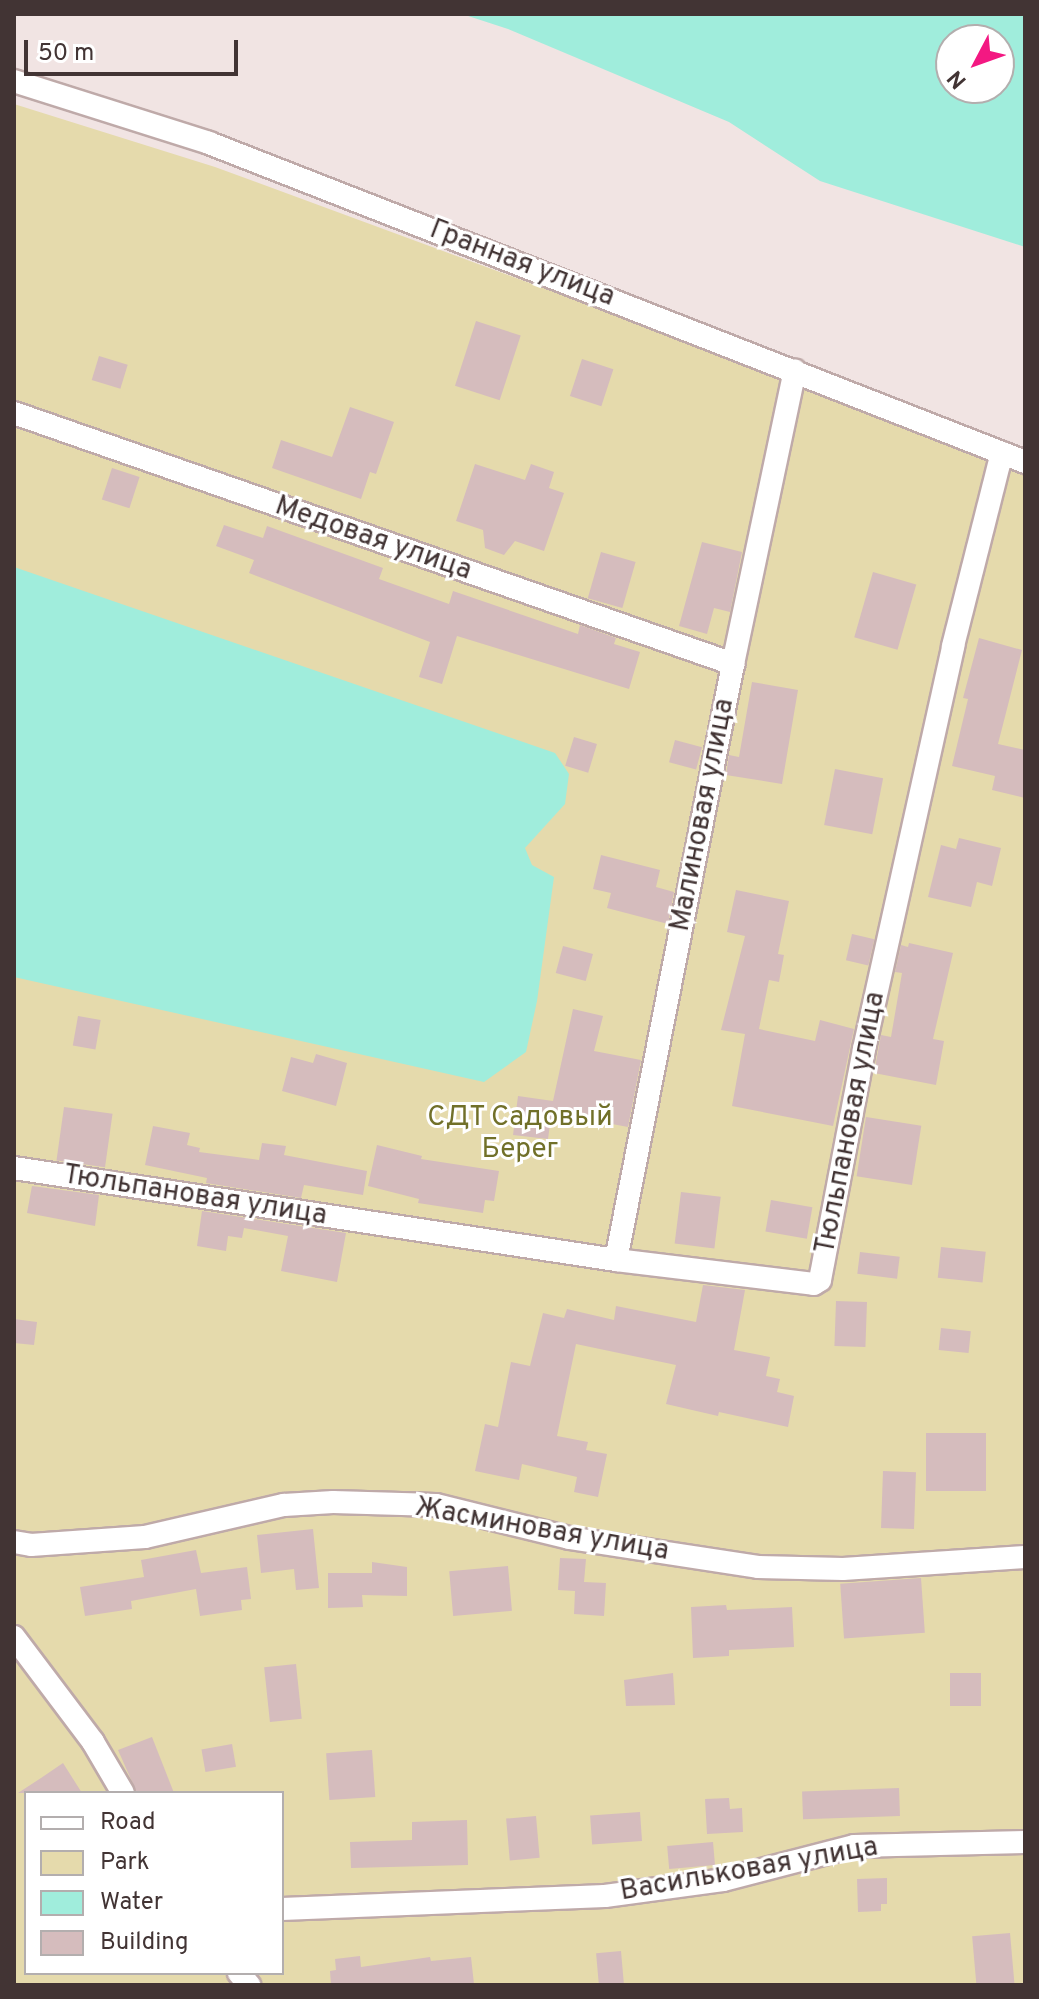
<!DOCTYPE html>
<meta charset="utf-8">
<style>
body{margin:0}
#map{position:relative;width:1039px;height:1999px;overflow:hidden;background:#f1e4e3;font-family:Overpass,sans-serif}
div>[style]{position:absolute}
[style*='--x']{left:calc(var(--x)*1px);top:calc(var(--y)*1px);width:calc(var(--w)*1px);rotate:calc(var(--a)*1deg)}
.green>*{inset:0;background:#e5daac}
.water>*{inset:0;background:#a0eddc}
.building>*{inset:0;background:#d5bcbd;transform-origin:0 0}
.roads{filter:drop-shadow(2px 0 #bfaaa9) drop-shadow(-2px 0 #bfaaa9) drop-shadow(0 2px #bfaaa9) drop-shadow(0 -2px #bfaaa9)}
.street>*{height:22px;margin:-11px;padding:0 11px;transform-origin:11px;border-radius:11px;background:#fff}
span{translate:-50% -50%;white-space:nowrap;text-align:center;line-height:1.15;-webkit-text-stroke:6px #fff;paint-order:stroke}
.street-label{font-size:28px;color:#423434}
.park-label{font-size:28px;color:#717029}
.frame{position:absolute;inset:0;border:16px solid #423434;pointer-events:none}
.legend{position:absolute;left:24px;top:1791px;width:260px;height:184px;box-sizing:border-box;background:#fff;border:2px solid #b3aeae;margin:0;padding:10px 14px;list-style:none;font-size:24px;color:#423434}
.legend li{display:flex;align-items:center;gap:16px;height:40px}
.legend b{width:40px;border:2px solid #b3aeae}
.north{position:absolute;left:935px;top:24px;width:80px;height:80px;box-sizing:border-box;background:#fff;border:2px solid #b3aeae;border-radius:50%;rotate:229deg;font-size:22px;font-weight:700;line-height:32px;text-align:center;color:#423434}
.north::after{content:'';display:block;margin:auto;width:28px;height:36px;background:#f31882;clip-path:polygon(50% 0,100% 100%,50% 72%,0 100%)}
.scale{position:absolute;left:24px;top:40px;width:214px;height:36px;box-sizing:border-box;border:4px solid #423434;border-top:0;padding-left:10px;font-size:24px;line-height:28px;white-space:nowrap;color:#423434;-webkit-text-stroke:6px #fff;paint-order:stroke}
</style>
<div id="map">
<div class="green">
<i style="clip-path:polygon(evenodd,14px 104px,215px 167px,774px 373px,1025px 474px,1025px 1985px,14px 1985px,14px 104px,26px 1793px,282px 1793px,282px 1973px,26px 1973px,26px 1793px)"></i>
</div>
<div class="water">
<i style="clip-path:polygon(evenodd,462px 14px,1025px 14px,1025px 247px,820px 181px,729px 122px,508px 29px,462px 14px,951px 40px,999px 40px,999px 88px,951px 88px,951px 40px)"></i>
<i style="clip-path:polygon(14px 567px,555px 753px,569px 774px,565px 804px,525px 848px,532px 865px,554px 877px,537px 1001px,526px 1052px,484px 1082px,14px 977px)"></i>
</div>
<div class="building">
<i style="left:476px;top:321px;width:47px;height:68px;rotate:18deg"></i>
<i style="left:99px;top:356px;width:30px;height:25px;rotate:17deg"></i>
<i style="left:582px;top:359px;width:33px;height:39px;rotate:18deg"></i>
<i style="clip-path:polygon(350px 407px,394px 422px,376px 474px,370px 472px,361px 499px,272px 468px,281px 440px,332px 457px)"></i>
<i style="clip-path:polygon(475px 464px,525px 480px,531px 464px,554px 472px,549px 488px,564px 493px,544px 551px,515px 541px,504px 555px,485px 548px,483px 530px,456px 521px)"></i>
<i style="left:112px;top:468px;width:29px;height:33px;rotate:18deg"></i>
<i style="clip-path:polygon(224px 525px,263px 538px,267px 526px,383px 568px,379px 579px,449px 604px,453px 591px,578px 634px,580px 625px,616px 638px,614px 644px,640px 652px,629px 689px,457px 636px,442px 684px,419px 677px,430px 642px,249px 573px,254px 560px,216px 546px)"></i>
<i style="clip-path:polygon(702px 542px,742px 552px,730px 612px,714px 608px,707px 634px,679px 626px)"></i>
<i style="left:601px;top:552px;width:36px;height:48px;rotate:16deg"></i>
<i style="left:873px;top:572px;width:45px;height:68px;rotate:16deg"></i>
<i style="clip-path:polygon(979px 638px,1022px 650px,998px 744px,1025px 750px,1025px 798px,992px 790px,995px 776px,952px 766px,968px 699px,963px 698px)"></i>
<i style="clip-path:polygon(752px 682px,798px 690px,782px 784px,726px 775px,729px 755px,739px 757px)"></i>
<i style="left:574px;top:737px;width:24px;height:30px;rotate:17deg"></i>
<i style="left:675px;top:740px;width:28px;height:23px;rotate:15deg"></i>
<i style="left:835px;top:769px;width:49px;height:57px;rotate:11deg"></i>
<i style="clip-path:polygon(959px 838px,1001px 848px,992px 886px,977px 882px,971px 907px,928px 897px,941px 845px,956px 849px)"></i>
<i style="clip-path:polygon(601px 855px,660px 870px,656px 887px,674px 892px,668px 924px,607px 908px,611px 893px,593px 889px)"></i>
<i style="clip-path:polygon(736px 890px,789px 901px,778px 954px,784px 955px,779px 982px,769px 980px,759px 1029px,815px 1041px,820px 1020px,854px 1029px,833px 1126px,732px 1106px,745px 1034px,721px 1030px,745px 936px,727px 932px)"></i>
<i style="left:852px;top:934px;width:23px;height:27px;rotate:13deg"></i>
<i style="clip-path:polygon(909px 943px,953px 953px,933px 1039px,944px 1041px,936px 1085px,874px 1073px,881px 1035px,891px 1037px,902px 973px,895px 972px,901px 945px,908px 947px)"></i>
<i style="left:563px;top:946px;width:31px;height:28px;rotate:15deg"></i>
<i style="clip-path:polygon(573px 1009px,603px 1016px,594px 1051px,641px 1060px,628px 1127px,580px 1118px,579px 1122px,551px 1117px,548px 1139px,513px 1135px,518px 1096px,553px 1101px)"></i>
<i style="left:78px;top:1016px;width:23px;height:30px;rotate:10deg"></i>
<i style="clip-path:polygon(316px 1054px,347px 1063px,336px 1106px,282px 1091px,291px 1057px,313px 1063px)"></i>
<i style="left:64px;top:1107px;width:49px;height:54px;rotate:8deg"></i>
<i style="left:866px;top:1117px;width:56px;height:60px;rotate:9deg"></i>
<i style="clip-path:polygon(153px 1126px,190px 1133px,187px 1145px,200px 1148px,199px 1152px,259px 1160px,262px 1143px,286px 1146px,284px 1155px,367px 1171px,363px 1195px,304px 1185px,301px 1198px,206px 1183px,207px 1178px,145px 1165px)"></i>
<i style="clip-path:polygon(377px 1145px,422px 1156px,421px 1159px,499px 1171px,494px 1201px,485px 1200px,483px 1213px,418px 1203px,419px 1199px,368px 1186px)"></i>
<i style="clip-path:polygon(32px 1186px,99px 1195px,95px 1226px,27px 1213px)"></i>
<i style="left:681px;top:1192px;width:40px;height:52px;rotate:7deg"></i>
<i style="left:771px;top:1200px;width:42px;height:32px;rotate:10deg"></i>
<i style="clip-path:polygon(202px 1211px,346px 1233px,337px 1282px,281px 1271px,288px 1236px,244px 1228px,242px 1238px,228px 1236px,226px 1251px,197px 1246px)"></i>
<i style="left:941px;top:1247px;width:45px;height:31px;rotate:6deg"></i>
<i style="left:860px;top:1252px;width:40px;height:22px;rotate:7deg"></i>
<i style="clip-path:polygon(703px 1285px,745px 1290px,734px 1350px,770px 1357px,766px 1376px,780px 1379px,777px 1392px,794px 1396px,788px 1427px,719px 1412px,718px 1416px,666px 1404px,676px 1365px,576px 1344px,557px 1436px,588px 1442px,586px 1450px,607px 1454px,598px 1497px,574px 1492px,577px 1477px,522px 1464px,519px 1480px,475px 1471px,485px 1424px,498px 1427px,511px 1362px,530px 1366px,543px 1313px,564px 1318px,567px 1309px,614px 1320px,616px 1306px,696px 1322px)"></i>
<i style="left:836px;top:1301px;width:31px;height:45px;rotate:2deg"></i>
<i style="clip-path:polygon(14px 1319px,37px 1322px,34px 1345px,14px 1343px)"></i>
<i style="left:941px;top:1328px;width:30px;height:22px;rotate:6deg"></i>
<i style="left:926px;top:1433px;width:60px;height:58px"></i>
<i style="left:883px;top:1471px;width:33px;height:57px;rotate:2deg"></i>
<i style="clip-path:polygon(313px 1529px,319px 1588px,296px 1590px,294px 1569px,261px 1573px,257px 1535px)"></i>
<i style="clip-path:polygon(196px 1550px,201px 1573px,247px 1567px,251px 1599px,241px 1600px,242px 1610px,200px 1616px,196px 1589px,131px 1601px,132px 1609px,85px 1616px,80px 1587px,144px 1577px,141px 1560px)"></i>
<i style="clip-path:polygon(560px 1558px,586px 1559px,584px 1582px,606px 1583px,604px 1616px,574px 1614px,575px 1591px,558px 1590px)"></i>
<i style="clip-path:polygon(372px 1562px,407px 1567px,407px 1596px,362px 1595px,363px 1607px,328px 1608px,328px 1573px,372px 1573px)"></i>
<i style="left:508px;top:1566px;width:45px;height:59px;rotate:85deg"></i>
<i style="left:921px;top:1578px;width:55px;height:81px;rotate:86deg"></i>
<i style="clip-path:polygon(726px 1605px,727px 1610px,792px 1607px,794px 1647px,729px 1650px,729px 1656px,693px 1658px,691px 1607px)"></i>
<i style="left:296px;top:1664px;width:55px;height:32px;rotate:84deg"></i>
<i style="clip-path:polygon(673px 1673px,675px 1705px,626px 1706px,624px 1680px)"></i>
<i style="left:950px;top:1673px;width:31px;height:33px"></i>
<i style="clip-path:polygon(152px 1737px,174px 1793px,137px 1793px,118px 1750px)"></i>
<i style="left:232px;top:1744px;width:23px;height:31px;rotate:80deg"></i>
<i style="left:372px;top:1750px;width:47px;height:46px;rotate:86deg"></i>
<i style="clip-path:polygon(63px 1763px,82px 1793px,18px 1793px,41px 1778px)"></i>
<i style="left:899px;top:1788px;width:28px;height:97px;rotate:88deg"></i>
<i style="clip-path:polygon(729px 1798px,730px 1809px,742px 1808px,743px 1832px,707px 1834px,705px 1799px)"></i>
<i style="left:640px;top:1812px;width:29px;height:50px;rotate:86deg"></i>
<i style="left:536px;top:1816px;width:42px;height:30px;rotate:85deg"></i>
<i style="clip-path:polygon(467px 1820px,468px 1865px,351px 1868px,350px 1842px,412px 1840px,412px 1822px)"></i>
<i style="left:713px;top:1842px;width:23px;height:46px;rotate:85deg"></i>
<i style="clip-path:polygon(887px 1878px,887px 1904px,881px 1904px,881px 1911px,858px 1912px,857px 1879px)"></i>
<i style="left:1010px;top:1933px;width:52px;height:38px;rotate:85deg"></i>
<i style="left:621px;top:1951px;width:34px;height:25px;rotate:85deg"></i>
<i style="clip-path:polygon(360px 1956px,361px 1967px,430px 1957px,431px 1961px,471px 1957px,474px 1984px,331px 1985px,330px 1971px,336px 1970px,335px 1959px)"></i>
</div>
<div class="roads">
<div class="street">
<i style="--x:14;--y:81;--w:205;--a:17.6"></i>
<i style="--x:209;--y:143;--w:876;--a:21.35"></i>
<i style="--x:14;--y:413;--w:762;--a:19.24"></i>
<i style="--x:14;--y:1168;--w:609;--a:8.69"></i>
<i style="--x:616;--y:1260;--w:199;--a:6.9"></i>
<i style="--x:814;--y:1284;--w:7;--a:-34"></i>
<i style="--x:820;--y:1280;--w:235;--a:-79.2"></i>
<i style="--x:864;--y:1049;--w:413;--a:-77.5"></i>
<i style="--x:953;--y:646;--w:199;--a:-75.8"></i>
<i style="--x:616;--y:1260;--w:607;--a:-78.89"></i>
<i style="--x:733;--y:664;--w:300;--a:-78.1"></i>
<i style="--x:14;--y:1542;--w:17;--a:10"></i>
<i style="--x:31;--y:1545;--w:114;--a:-4"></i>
<i style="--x:145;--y:1537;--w:143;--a:-13"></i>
<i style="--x:284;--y:1505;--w:49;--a:-3.5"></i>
<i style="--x:333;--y:1502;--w:103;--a:1.7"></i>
<i style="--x:436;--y:1505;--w:137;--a:13.9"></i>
<i style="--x:569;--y:1538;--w:191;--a:8.7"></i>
<i style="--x:758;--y:1567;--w:85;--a:1.3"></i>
<i style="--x:843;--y:1569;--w:182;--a:-3.8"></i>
<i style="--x:14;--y:1637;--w:131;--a:53"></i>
<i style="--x:93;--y:1742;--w:59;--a:59.5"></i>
<i style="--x:282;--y:1909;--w:323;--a:-2.3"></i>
<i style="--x:605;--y:1896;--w:119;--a:-7.7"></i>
<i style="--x:723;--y:1880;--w:135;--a:-14.5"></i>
<i style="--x:854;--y:1846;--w:171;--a:-1.3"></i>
<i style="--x:239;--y:1973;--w:16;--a:50"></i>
</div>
</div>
<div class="street-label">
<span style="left:522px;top:264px;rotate:21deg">Гранная улица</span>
<span style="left:373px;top:539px;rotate:19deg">Медовая улица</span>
<span style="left:703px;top:815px;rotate:-79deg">Малиновая улица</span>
<span style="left:851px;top:1123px;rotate:-79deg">Тюльпановая улица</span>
<span style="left:195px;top:1196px;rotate:9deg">Тюльпановая улица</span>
<span style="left:542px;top:1530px;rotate:10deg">Жасминовая улица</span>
<span style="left:749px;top:1870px;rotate:-10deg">Васильковая улица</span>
</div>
<div class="park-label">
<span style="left:520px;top:1134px">СДТ Садовый<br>Берег</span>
</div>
<div class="frame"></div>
<ul class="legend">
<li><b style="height:10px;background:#fff"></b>Road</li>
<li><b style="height:22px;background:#e5daac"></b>Park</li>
<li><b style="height:22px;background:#a0eddc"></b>Water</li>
<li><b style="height:22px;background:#d5bcbd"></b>Building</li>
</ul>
<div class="north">N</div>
<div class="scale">50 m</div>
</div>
